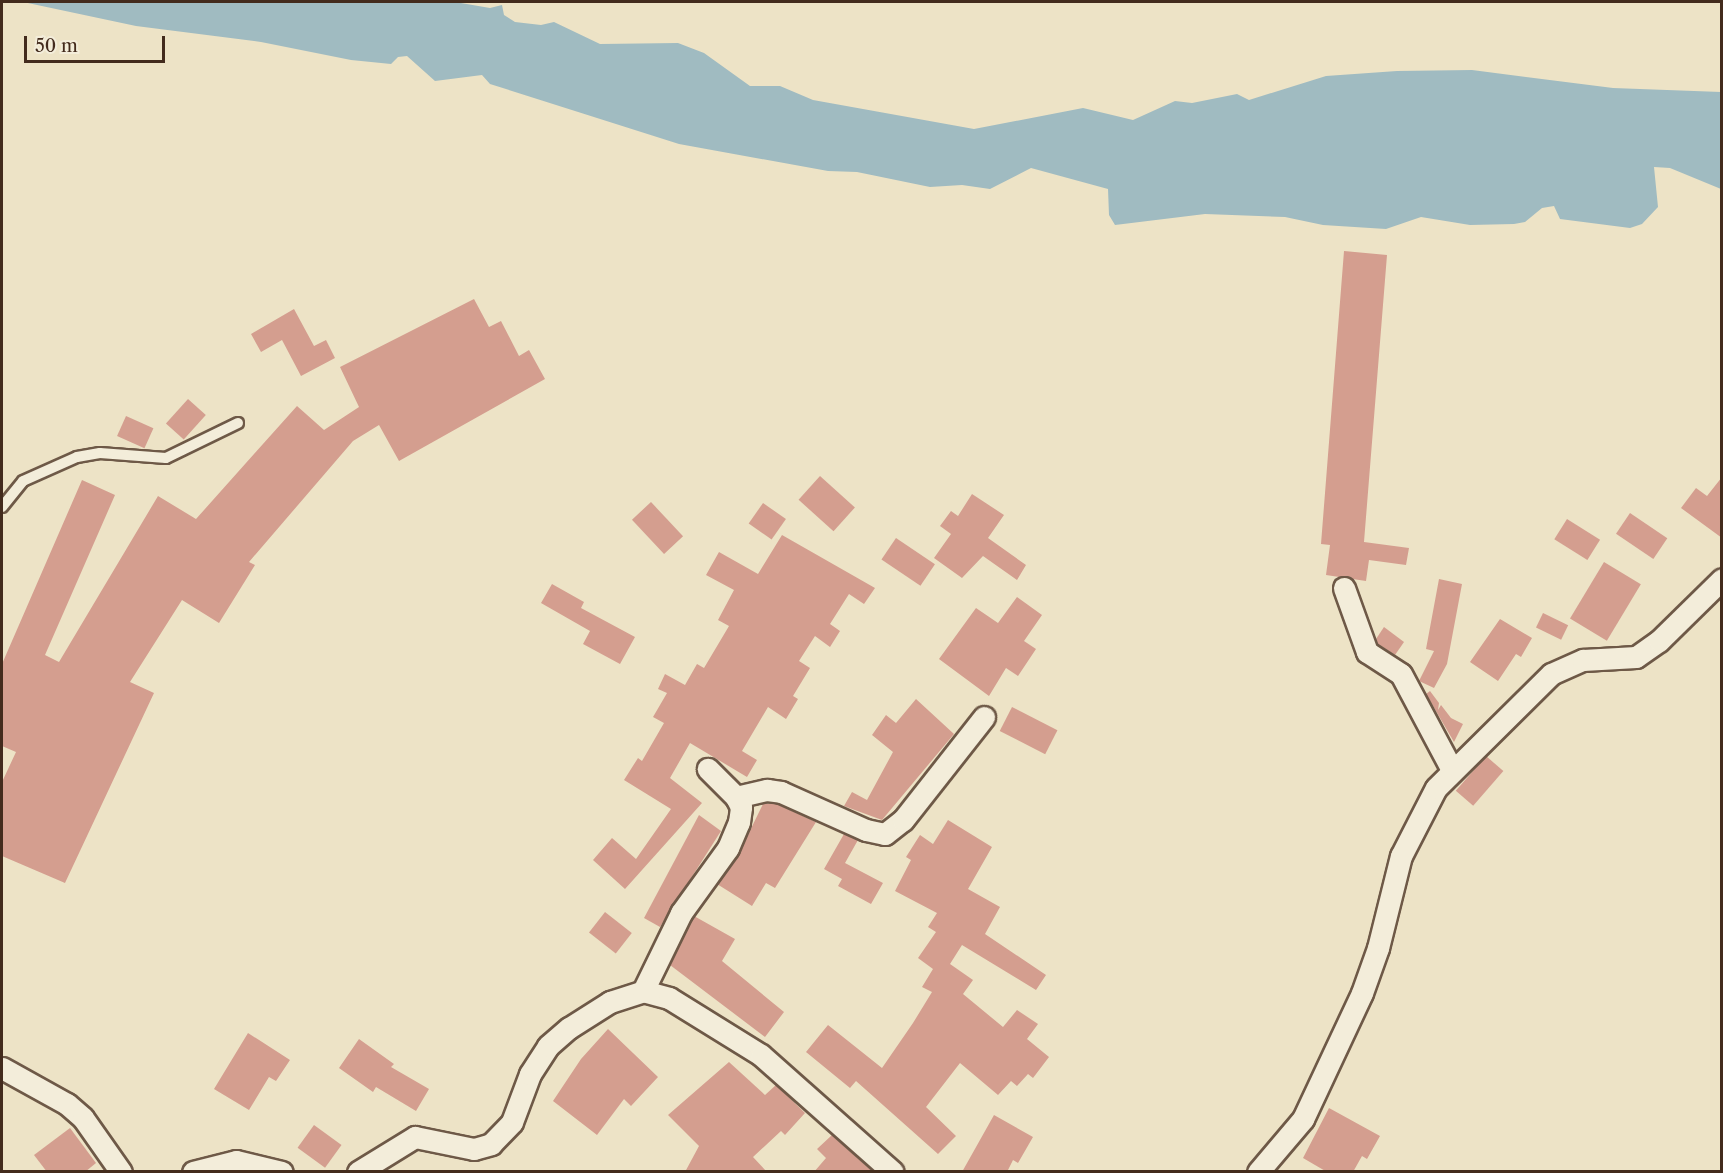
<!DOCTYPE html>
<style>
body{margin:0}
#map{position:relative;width:1723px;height:1173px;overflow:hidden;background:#ede3c6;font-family:"Libre Caslon Text",serif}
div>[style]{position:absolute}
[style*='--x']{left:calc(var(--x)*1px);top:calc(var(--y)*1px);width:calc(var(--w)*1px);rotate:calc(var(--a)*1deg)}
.water>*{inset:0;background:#a0bbc1}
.building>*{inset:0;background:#d49e8f;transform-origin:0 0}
.roads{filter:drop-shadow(2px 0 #6e5947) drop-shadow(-2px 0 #6e5947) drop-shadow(0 2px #6e5947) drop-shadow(0 -2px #6e5947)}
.lane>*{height:10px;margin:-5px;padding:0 5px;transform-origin:5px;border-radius:5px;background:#f3edda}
.street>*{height:21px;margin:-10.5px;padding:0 10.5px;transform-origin:10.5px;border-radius:10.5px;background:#f3edda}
span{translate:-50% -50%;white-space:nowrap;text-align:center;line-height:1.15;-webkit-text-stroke:5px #f3edda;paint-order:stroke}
.frame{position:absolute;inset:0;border:3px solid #432b1d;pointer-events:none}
.scale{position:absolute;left:24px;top:36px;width:141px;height:27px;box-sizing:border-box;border:3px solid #432b1d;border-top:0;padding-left:8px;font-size:18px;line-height:21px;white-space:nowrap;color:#432b1d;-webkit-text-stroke:4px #f3edda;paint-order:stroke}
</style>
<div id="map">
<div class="water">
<i style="clip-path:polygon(23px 2px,455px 2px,490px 8px,502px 5px,504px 15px,515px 22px,541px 25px,554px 22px,600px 44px,678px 43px,704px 53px,750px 86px,780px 86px,813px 100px,974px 129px,1083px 108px,1133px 120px,1175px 101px,1192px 103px,1237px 94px,1249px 100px,1326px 76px,1397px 71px,1472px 70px,1613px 88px,1721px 92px,1721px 189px,1670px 168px,1654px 167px,1658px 207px,1642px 224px,1630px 228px,1560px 219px,1554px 206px,1542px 208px,1525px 222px,1514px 224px,1470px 225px,1421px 217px,1386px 229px,1323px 225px,1285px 217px,1205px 214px,1115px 225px,1109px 215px,1108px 189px,1031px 168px,990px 189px,962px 185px,930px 187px,857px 172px,828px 171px,679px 144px,490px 84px,482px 75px,435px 81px,407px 56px,398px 57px,391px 64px,351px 60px,261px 42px,136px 26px)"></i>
</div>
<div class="building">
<i style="clip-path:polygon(1344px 251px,1387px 255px,1364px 542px,1409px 548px,1406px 565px,1369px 560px,1366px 581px,1326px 575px,1330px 545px,1321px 544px)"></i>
<i style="clip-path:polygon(474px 299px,489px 327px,501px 321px,519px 356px,529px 350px,545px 379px,399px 461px,379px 425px,353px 441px,249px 562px,255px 565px,219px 623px,182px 600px,130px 682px,154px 693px,65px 883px,2px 856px,2px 782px,16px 752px,2px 746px,2px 664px,82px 480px,115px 495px,45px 655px,59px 662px,158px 496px,196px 519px,297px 406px,324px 430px,359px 407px,340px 367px)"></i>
<i style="clip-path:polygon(294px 309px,314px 346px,326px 340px,335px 358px,301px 376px,282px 340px,261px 352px,251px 334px)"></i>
<i style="left:188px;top:399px;width:24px;height:33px;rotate:42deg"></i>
<i style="left:126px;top:416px;width:30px;height:22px;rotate:24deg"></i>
<i style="left:820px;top:476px;width:47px;height:32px;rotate:42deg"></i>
<i style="clip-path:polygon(1722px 477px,1722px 538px,1681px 508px,1696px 488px,1707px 496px)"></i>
<i style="clip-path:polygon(972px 494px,1004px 515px,988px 538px,1026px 565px,1017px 580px,983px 556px,962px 578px,934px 558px,951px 534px,940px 526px,951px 511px,958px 516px)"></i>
<i style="left:651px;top:502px;width:47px;height:26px;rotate:47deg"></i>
<i style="left:763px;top:503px;width:28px;height:25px;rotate:35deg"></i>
<i style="left:1630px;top:513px;width:45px;height:25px;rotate:34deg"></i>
<i style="left:1567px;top:519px;width:39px;height:24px;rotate:32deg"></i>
<i style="clip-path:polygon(782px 535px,875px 588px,864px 604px,849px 594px,830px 624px,840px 631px,830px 647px,815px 636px,799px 661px,810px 668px,793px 696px,798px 699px,786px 719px,768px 707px,742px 751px,757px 760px,747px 777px,690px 743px,670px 778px,702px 803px,625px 889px,593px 860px,612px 838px,636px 859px,671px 809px,624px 780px,638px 758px,642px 761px,664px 723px,653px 717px,667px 693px,658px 689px,665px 674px,685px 685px,697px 664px,704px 668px,729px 626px,718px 620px,734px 590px,706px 575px,719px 552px,758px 574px)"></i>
<i style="left:896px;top:538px;width:47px;height:26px;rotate:34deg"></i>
<i style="left:1604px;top:562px;width:43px;height:66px;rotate:31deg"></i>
<i style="clip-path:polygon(1439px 579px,1462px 584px,1447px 664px,1434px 688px,1419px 681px,1434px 651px,1426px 649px)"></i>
<i style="clip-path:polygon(552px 584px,584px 602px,581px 608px,635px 637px,620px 664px,583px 644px,590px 631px,541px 603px)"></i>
<i style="clip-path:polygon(1017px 597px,1042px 615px,1024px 641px,1036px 649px,1018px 676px,1006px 668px,989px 696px,939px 659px,976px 608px,998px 623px)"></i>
<i style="left:1543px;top:613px;width:28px;height:16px;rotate:26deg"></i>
<i style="clip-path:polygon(1500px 619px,1532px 638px,1521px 657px,1516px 654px,1498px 681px,1470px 662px)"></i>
<i style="clip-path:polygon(1384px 627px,1404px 642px,1395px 655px,1378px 644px,1376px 639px)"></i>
<i style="clip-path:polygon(1430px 691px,1439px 703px,1438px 710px,1441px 705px,1451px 718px,1463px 724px,1454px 742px,1426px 694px)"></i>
<i style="clip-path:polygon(916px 699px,954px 734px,882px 820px,844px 806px,852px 792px,867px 800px,893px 752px,872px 735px,886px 715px,896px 723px)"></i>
<i style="left:1012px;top:707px;width:51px;height:27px;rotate:27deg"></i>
<i style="left:1486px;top:756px;width:23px;height:46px;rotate:41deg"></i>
<i style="clip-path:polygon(763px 804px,777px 804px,816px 822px,775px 888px,766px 883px,752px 906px,717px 884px,738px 855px)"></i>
<i style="clip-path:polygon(699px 815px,721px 831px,660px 927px,644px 918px)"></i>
<i style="clip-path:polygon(948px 820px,992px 847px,968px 889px,1000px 907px,985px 934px,1046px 975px,1036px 990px,962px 945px,950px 964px,973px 980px,963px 994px,1003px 1027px,1017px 1010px,1038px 1024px,1027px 1039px,1049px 1057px,1033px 1078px,1028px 1074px,1017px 1086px,1011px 1081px,998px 1095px,960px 1063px,926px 1107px,956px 1136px,938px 1154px,856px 1081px,850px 1088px,806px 1052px,828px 1025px,882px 1068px,913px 1023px,932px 992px,922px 987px,933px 969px,918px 958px,936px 932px,928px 927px,937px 913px,895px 891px,911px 860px,906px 857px,920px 835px,933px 844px)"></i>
<i style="clip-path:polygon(844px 834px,858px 840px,845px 863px,883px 883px,871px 904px,838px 886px,842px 879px,824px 869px)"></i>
<i style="left:605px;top:912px;width:34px;height:26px;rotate:38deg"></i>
<i style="clip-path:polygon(694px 916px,735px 939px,722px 961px,784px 1012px,765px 1037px,670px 965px)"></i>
<i style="clip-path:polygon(608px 1029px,658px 1077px,631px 1106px,624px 1099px,597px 1135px,553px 1101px,581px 1059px)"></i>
<i style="clip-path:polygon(248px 1033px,290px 1060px,276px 1081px,269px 1077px,249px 1110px,214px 1089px)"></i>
<i style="clip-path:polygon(359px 1039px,394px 1064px,391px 1067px,429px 1089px,416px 1111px,376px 1087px,373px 1092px,339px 1068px)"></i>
<i style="clip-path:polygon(729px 1062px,765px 1095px,776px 1085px,805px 1113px,785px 1135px,781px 1131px,753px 1157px,767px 1172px,685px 1172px,699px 1146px,668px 1115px)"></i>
<i style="clip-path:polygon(1329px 1108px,1380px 1136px,1367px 1159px,1362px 1156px,1353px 1172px,1327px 1172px,1303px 1158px)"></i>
<i style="clip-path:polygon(994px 1115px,1033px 1137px,1018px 1163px,1013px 1160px,1007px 1172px,962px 1172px)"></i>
<i style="left:314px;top:1125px;width:34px;height:28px;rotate:36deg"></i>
<i style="clip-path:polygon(70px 1128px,96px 1163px,85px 1172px,47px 1172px,34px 1155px)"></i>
<i style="clip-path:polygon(832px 1135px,873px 1172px,814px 1172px,826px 1158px,817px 1149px)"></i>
</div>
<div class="roads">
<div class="lane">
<i style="--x:2;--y:507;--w:33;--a:-51"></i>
<i style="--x:23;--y:481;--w:59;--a:-24"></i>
<i style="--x:77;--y:457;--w:23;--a:-10"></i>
<i style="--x:100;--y:453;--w:66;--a:4.3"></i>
<i style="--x:166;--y:458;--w:80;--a:-25.9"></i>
</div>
<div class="street">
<i style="--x:1344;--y:588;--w:68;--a:70.2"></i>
<i style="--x:1367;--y:652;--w:40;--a:32.9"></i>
<i style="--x:1401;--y:674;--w:109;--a:62"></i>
<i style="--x:736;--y:797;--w:32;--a:-13"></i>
<i style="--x:767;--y:790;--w:14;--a:8"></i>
<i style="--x:781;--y:792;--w:93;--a:24.1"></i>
<i style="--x:866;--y:830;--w:19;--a:12"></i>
<i style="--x:885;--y:834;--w:23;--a:-38"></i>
<i style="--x:903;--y:820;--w:131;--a:-51.8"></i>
<i style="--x:643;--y:991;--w:87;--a:-64"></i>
<i style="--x:681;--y:913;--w:80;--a:-54.1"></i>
<i style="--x:728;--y:848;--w:28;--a:-67"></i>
<i style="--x:739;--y:822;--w:15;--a:-82"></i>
<i style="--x:741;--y:807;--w:11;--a:-117"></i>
<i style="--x:736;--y:797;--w:40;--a:-135"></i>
<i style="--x:2;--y:1068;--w:74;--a:29"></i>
<i style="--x:67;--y:1104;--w:21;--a:41"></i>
<i style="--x:83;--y:1118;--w:66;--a:54.9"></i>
<i style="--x:193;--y:1172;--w:44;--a:-14.3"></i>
<i style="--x:236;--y:1161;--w:47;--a:13.4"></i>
<i style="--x:358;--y:1172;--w:67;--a:-31.6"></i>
<i style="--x:415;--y:1137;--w:60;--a:11.5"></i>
<i style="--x:474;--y:1149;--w:18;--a:-16"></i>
<i style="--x:491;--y:1144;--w:30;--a:-46"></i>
<i style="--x:512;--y:1122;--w:51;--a:-69.4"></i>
<i style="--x:530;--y:1074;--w:33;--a:-57"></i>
<i style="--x:548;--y:1046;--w:28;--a:-41"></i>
<i style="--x:569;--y:1028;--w:49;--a:-32.4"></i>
<i style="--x:610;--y:1002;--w:35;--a:-18"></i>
<i style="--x:643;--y:991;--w:27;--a:15"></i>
<i style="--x:669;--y:998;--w:108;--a:31.8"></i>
<i style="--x:761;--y:1055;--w:176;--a:41.6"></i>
<i style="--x:1258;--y:1172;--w:70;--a:-49.7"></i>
<i style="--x:1303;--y:1119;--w:139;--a:-64.9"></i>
<i style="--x:1362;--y:993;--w:48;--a:-70.4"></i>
<i style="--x:1378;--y:948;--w:95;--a:-76"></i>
<i style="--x:1401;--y:856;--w:76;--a:-62.8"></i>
<i style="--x:1436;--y:788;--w:162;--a:-44.7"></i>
<i style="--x:1551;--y:674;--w:35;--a:-24"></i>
<i style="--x:1583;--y:660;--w:53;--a:-3.2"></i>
<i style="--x:1636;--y:657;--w:28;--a:-35"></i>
<i style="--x:1659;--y:641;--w:88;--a:-44.5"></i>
</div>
</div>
<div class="frame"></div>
<div class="scale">50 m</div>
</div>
